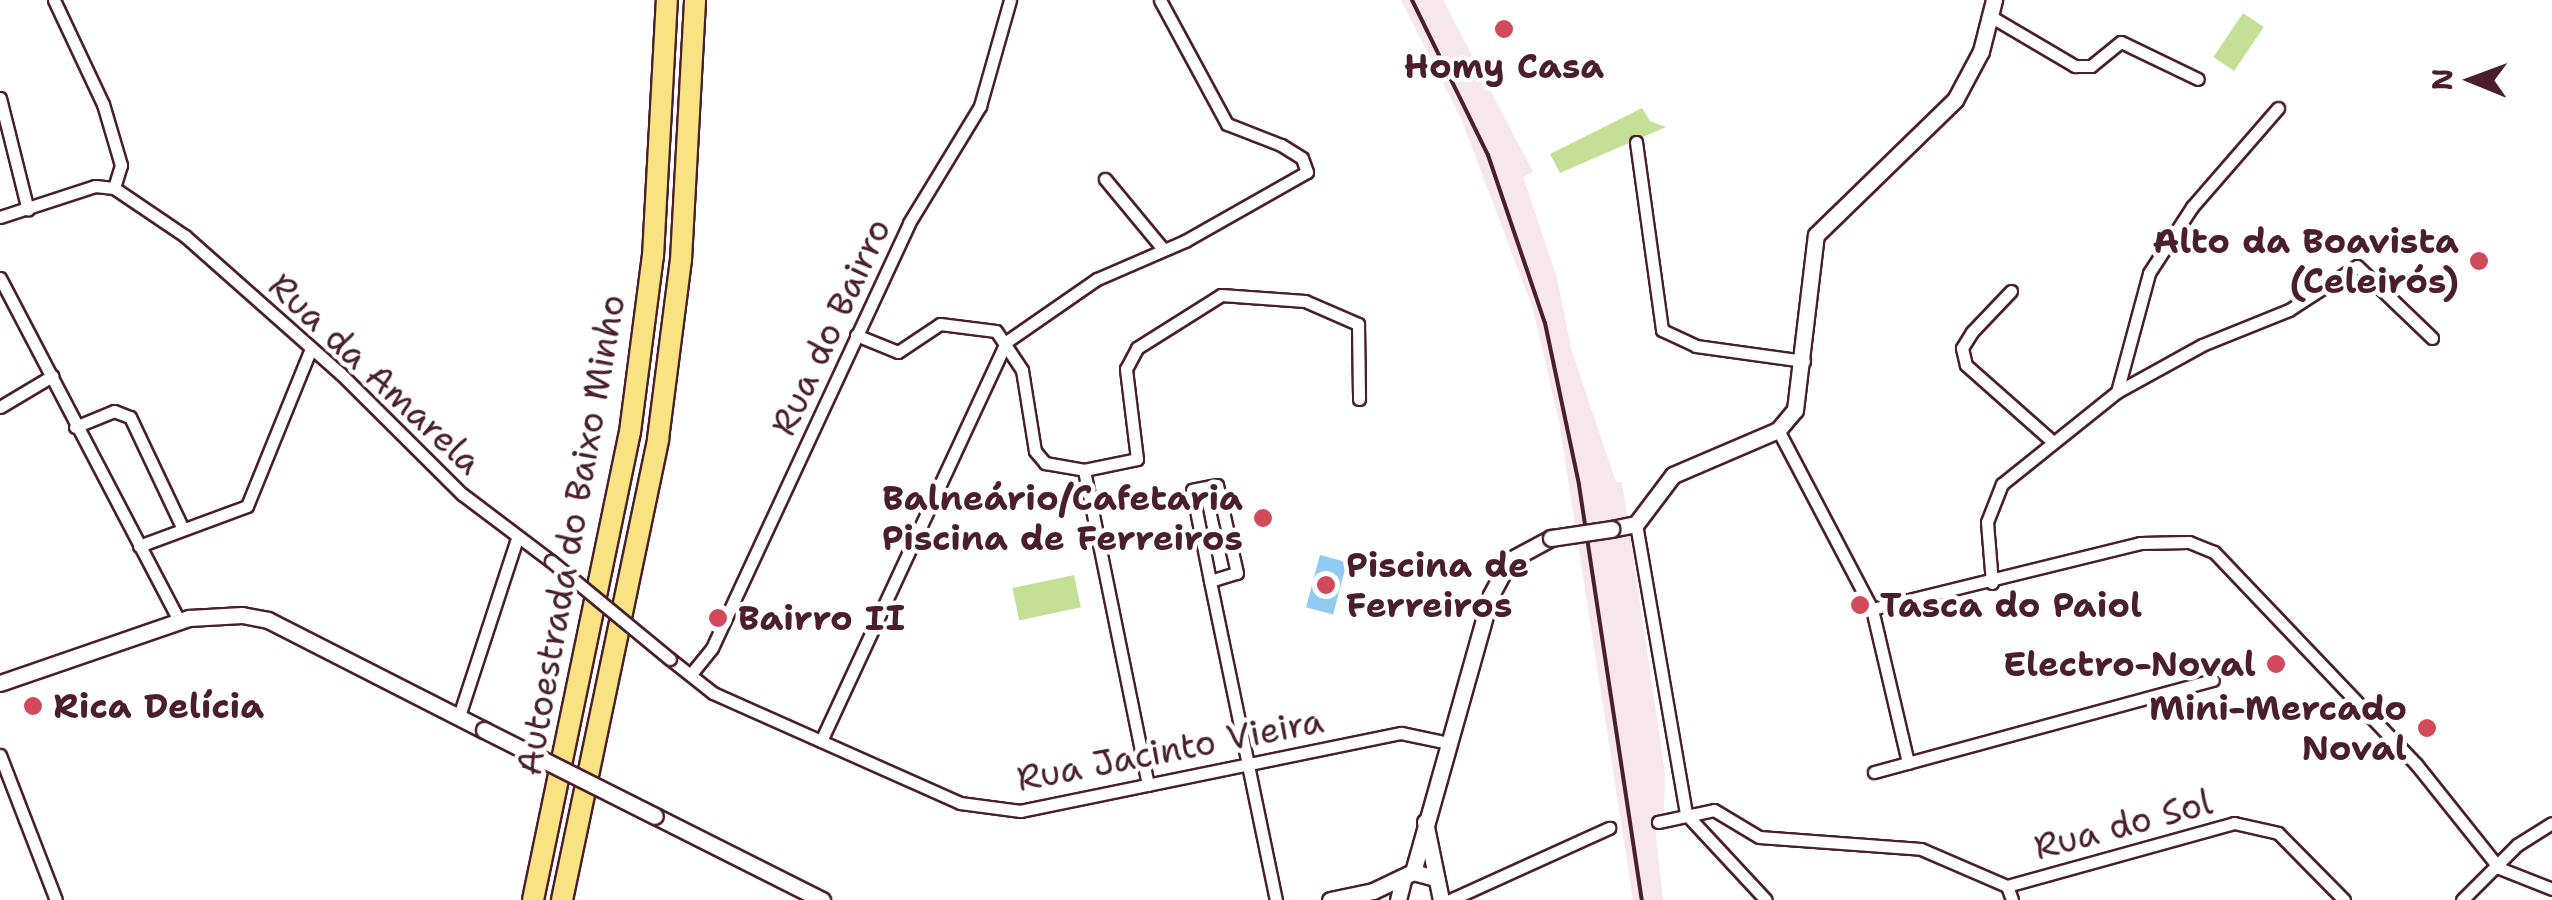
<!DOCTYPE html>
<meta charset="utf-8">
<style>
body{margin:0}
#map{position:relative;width:2552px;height:900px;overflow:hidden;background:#fff;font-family:"Shantell Sans",sans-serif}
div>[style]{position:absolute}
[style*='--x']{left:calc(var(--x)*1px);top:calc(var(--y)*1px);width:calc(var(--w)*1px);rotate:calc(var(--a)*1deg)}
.built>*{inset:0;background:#f7e6ec}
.green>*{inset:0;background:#c4e097;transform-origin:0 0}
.water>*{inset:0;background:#92cbf2;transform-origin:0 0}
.roads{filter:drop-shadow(2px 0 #4a1f2b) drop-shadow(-2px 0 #4a1f2b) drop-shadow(0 2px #4a1f2b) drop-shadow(0 -2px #4a1f2b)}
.street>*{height:11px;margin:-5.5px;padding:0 5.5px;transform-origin:5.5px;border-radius:5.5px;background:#fff}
.secondary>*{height:15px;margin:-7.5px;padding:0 7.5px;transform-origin:7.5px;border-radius:7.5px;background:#fff}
.highway>*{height:20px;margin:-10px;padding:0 10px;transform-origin:10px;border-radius:10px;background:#f8e281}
.rail>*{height:4px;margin:-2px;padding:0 2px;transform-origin:2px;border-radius:2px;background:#4a1f2b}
.bridges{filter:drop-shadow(2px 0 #4a1f2b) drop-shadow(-2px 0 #4a1f2b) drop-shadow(0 2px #4a1f2b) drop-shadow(0 -2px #4a1f2b)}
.street-bridge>*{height:11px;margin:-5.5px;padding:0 5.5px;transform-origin:5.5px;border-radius:5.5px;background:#fff}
.secondary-bridge>*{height:15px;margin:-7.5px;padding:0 7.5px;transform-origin:7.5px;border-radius:7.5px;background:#fff}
.dots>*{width:28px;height:28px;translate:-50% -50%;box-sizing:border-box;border:5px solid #fff;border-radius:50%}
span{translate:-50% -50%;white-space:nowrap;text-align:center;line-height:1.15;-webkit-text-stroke:9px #fff;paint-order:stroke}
.poi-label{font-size:35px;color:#4a1f2b;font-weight:700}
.right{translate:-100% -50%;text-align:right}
.left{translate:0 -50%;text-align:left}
.street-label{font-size:35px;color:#4a1f2b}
.north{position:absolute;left:2422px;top:30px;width:100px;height:100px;-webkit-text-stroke:8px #fff;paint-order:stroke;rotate:271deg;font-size:28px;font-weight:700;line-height:40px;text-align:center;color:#4a1f2b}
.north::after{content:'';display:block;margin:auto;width:35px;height:45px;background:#4a1f2b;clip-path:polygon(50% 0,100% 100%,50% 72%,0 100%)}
</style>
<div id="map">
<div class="built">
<i style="clip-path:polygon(1401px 0,1443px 0,1533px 172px,1523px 177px,1557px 278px,1572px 352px,1616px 482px,1622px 482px,1665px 773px,1664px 811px,1654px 816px,1663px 900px,1633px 900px,1559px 421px,1533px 309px,1461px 118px)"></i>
</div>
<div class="green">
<i style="left:2243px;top:13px;width:25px;height:53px;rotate:34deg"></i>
<i style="clip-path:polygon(1642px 108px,1650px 121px,1666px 127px,1560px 173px,1550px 154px)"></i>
<i style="left:1074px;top:575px;width:33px;height:63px;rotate:78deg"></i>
</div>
<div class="water">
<i style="left:1320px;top:555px;width:28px;height:54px;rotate:15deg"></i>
</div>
<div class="roads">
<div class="street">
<i style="--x:54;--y:0;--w:115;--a:64.8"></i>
<i style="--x:103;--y:104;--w:64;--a:73.6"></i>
<i style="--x:121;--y:165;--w:24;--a:107"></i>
<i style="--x:1990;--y:16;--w:99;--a:30.5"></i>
<i style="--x:2075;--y:66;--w:16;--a:0"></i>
<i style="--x:2091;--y:66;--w:38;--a:-39"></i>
<i style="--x:2121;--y:42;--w:85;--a:25.7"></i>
<i style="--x:0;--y:98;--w:115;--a:76"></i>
<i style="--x:1636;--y:142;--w:190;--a:82.1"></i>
<i style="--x:1662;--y:330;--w:38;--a:25"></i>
<i style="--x:1696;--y:346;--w:109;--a:7.9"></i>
<i style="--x:1105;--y:179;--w:91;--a:50.4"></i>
<i style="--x:0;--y:217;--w:100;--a:-18.1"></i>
<i style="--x:95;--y:186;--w:19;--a:6"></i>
<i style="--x:114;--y:188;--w:86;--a:34.1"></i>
<i style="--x:185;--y:236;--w:207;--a:41.5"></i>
<i style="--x:340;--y:373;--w:172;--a:44.8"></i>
<i style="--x:462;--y:494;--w:111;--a:37"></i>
<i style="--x:0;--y:278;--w:387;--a:62.4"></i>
<i style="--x:2011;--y:291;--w:57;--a:133.6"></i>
<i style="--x:1972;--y:332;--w:19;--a:122"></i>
<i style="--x:1962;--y:348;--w:17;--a:77"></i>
<i style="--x:1966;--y:365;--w:116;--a:41.5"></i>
<i style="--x:856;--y:335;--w:45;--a:22"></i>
<i style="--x:898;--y:352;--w:50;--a:-33.7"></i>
<i style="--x:940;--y:324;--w:56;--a:7.1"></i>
<i style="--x:996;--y:331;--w:47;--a:56.3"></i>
<i style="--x:1022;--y:370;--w:82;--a:80.9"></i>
<i style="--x:1035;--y:451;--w:16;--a:50"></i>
<i style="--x:1045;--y:463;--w:40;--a:10"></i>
<i style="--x:1006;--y:342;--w:111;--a:-34.7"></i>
<i style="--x:1097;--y:279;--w:96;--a:-23.4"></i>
<i style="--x:1185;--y:241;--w:140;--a:-29.5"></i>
<i style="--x:1307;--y:172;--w:15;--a:-110"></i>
<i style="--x:1302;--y:158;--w:25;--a:-148"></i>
<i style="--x:1281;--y:145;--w:58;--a:-158.7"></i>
<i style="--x:1227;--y:124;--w:141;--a:-118.4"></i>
<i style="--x:2117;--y:392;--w:123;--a:-74.9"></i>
<i style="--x:2149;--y:273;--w:79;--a:-56.9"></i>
<i style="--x:2192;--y:207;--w:131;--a:-49"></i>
<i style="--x:0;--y:407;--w:61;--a:-30.8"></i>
<i style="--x:75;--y:427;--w:42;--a:-22.3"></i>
<i style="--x:114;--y:411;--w:17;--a:21"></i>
<i style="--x:130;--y:417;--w:124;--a:64.7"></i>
<i style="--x:1778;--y:430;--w:202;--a:62.3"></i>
<i style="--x:1872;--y:609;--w:158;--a:76.8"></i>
<i style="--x:1636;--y:524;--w:294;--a:80.2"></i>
<i style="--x:139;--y:546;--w:115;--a:-20.3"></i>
<i style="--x:247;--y:506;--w:170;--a:-67.9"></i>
<i style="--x:1210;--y:581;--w:28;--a:-17"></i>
<i style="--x:1237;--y:573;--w:90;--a:-102.8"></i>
<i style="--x:1217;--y:485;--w:25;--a:169"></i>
<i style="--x:1192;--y:490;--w:93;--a:78.8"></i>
<i style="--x:1210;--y:581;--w:188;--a:78.3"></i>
<i style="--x:1248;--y:765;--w:138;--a:78.3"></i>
<i style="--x:1992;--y:583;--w:61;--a:-94.7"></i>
<i style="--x:1987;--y:522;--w:41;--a:-68.5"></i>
<i style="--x:2002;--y:484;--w:147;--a:-38.7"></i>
<i style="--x:2117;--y:392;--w:97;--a:-28.9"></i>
<i style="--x:2202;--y:345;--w:94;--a:-21.9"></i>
<i style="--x:2289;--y:310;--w:81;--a:-32.9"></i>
<i style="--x:2357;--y:266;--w:104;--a:43.8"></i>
<i style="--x:1872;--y:609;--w:276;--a:-13.8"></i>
<i style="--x:2140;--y:543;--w:49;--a:-1.2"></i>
<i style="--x:2189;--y:542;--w:27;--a:22"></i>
<i style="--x:2214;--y:552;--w:293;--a:46.4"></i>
<i style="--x:2416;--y:764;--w:133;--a:51.4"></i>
<i style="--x:2499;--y:868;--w:57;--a:21.6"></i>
<i style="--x:670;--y:659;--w:55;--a:38.3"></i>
<i style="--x:713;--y:693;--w:270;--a:24"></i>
<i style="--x:960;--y:803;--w:61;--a:7.6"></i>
<i style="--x:1020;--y:811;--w:389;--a:-11.6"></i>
<i style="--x:1401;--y:733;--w:48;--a:12"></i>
<i style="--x:691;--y:674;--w:33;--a:-51"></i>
<i style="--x:712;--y:648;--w:468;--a:-65.1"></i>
<i style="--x:909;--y:223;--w:137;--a:-58.7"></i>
<i style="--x:980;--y:106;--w:110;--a:-74.2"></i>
<i style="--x:459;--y:716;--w:186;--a:-71.9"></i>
<i style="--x:821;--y:741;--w:440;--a:-65.1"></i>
<i style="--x:0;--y:755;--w:155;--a:68.9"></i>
<i style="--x:1874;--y:772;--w:351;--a:-15.2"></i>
<i style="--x:1148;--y:785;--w:321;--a:-101.5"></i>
<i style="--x:1084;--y:470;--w:54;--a:-11.7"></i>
<i style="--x:1137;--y:459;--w:91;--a:-97"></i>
<i style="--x:1126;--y:369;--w:24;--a:-62"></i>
<i style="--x:1137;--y:348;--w:99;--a:-32.2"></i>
<i style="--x:1221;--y:295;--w:84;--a:4.1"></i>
<i style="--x:1305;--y:301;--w:58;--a:23.5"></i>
<i style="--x:1358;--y:324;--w:75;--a:89.2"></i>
<i style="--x:1686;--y:814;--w:117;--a:47.1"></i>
<i style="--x:1658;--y:822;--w:57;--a:-12.1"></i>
<i style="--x:1714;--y:810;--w:52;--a:31"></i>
<i style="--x:1759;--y:837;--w:162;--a:4.2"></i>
<i style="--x:1921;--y:849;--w:94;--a:23.3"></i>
<i style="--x:2007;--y:886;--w:15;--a:70"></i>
<i style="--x:2007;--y:886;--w:236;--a:-15.5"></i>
<i style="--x:2234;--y:823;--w:45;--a:12.8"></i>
<i style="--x:2278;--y:833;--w:94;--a:45.4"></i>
<i style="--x:1450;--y:900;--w:175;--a:-24.4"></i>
<i style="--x:2462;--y:900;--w:78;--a:-45"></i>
<i style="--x:2517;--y:845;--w:41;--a:-32.2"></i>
</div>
<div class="secondary">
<i style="--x:1611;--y:529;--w:25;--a:-11"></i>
<i style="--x:1636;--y:524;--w:61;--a:-52.9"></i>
<i style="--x:1673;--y:475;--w:114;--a:-23.2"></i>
<i style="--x:1778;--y:430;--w:26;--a:-50"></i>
<i style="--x:1795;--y:410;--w:176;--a:-83.2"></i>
<i style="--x:1816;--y:235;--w:194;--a:-44.2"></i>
<i style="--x:1955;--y:100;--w:55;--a:-62"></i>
<i style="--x:1981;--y:51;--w:53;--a:-75.7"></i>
<i style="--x:0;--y:683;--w:200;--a:-19"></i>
<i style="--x:189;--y:618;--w:53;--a:-3.2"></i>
<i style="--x:242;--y:615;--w:26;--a:11"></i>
<i style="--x:268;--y:620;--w:242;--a:27"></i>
<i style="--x:655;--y:816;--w:187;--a:26.7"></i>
<i style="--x:1425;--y:822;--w:80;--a:78.4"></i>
<i style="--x:1413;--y:872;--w:288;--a:-74.3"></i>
<i style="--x:1491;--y:595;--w:40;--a:-62"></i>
<i style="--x:1510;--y:560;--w:47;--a:-28.2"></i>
<i style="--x:1330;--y:900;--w:44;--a:-11.8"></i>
<i style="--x:1373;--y:891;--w:44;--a:-25.4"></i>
<i style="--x:1413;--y:872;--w:24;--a:15"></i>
<i style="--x:1398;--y:900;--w:21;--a:-76"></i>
</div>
<div class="highway">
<i style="--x:533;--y:900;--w:478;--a:-78.3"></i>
<i style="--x:630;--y:432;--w:177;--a:-82.6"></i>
<i style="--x:653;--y:256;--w:256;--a:-86.9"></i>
<i style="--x:562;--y:900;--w:471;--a:-78.2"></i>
<i style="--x:658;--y:439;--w:180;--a:-82.7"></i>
<i style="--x:681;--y:260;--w:260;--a:-86.9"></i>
</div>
</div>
<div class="rail">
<i style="--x:1412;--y:0;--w:173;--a:63.9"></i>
<i style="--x:1488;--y:155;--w:177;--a:71.3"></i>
<i style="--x:1545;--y:323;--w:166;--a:78.1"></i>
<i style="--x:1579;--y:485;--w:420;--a:81.4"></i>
</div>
<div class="bridges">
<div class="street-bridge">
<i style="--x:551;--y:561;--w:154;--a:39.5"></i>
</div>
<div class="secondary-bridge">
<i style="--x:1551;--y:538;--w:61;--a:-8.5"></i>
<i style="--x:484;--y:730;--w:191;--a:26.7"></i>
</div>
</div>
<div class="dots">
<i style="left:1504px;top:29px;background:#d1495b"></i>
<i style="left:2479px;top:261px;background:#d1495b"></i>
<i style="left:1263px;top:518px;background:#d1495b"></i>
<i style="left:1326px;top:585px;background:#d1495b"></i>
<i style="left:1860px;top:605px;background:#d1495b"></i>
<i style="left:718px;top:618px;background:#d1495b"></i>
<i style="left:2276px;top:664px;background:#d1495b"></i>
<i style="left:33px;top:706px;background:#d1495b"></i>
<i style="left:2427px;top:728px;background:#d1495b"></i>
</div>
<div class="poi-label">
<span style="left:1504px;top:66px">Homy Casa</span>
<span class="right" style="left:2459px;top:261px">Alto da Boavista<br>(Celeirós)</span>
<span class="right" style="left:1243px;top:518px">Balneário/Cafetaria<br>Piscina de Ferreiros</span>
<span class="left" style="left:1346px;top:585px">Piscina de<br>Ferreiros</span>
<span class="left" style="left:1880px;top:605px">Tasca do Paiol</span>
<span class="left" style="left:738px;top:618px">Bairro II</span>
<span class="right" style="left:2256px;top:664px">Electro-Noval</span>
<span class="left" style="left:53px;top:706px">Rica Delícia</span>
<span class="right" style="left:2407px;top:728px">Mini-Mercado<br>Noval</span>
</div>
<div class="street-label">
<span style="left:831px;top:327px;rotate:-65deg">Rua do Bairro</span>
<span style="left:375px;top:374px;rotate:43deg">Rua da Amarela</span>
<span style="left:571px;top:535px;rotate:-80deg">Autoestrada do Baixo Minho</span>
<span style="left:1170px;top:750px;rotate:-11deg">Rua Jacinto Vieira</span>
<span style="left:2123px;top:825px;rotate:-15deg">Rua do Sol</span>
</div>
<div class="north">N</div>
</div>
